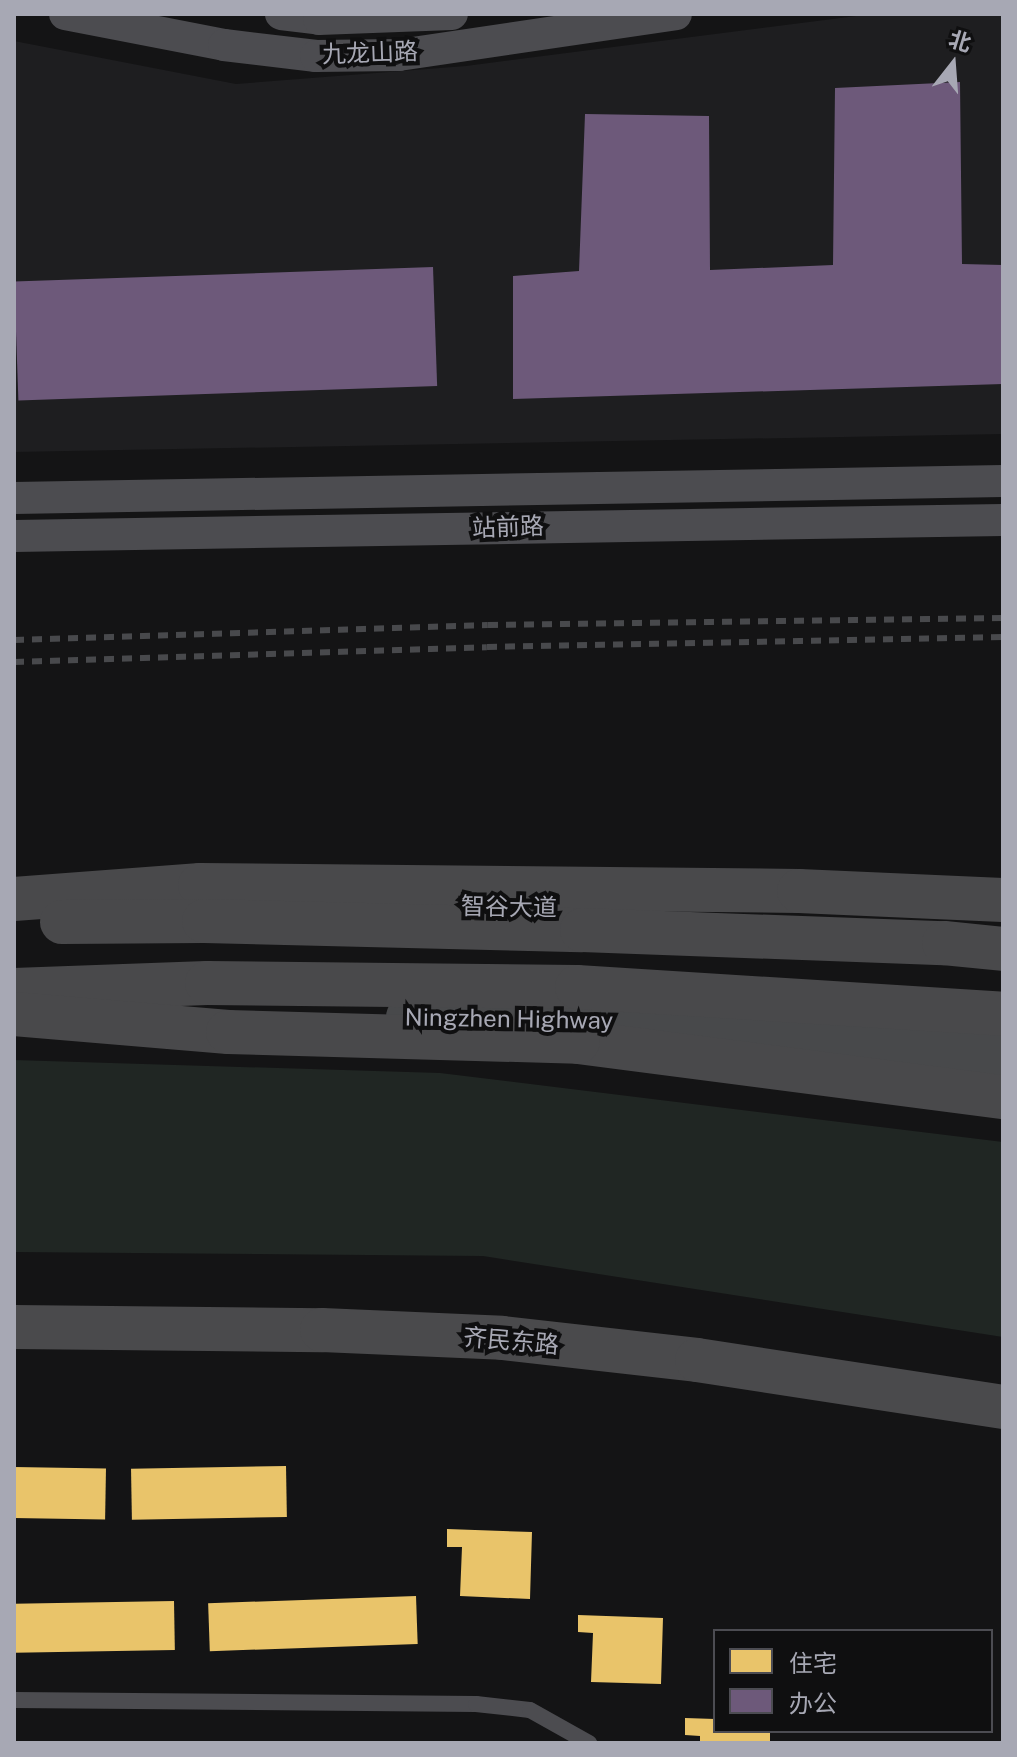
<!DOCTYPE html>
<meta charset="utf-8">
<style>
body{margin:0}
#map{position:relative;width:1017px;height:1757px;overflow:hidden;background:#141415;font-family:"Public Sans","Noto Sans SC",sans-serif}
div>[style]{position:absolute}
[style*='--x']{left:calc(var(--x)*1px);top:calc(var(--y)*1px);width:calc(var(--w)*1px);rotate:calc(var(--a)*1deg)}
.built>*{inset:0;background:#1e1e20}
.green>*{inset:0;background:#202623}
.homes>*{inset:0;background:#e9c46a;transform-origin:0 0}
.offices>*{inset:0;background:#6d597a;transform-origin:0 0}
.lane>*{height:16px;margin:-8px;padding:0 8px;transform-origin:8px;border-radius:8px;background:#4c4c50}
.street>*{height:32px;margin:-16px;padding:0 16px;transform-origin:16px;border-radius:16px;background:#4c4c50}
.secondary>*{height:44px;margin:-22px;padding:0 22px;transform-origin:22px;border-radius:22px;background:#4a4a4c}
.primary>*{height:44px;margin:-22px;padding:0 22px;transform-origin:22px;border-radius:22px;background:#48494b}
.highway>*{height:44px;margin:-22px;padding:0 22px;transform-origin:22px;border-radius:22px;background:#49494b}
.rail>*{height:6px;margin-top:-3px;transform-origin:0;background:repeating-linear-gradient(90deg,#48494c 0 10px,transparent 0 18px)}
.highway-bridge>*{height:44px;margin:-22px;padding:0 22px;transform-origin:22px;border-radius:22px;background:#49494b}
span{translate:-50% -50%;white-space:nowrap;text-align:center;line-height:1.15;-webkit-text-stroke:8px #0f0f10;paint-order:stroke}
.street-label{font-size:24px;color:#a7a8b4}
.frame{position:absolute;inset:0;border:16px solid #a7a8b4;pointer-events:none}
.legend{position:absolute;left:713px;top:1629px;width:280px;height:104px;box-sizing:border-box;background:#0f0f10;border:2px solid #4c4c52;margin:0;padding:10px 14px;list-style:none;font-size:24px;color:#a7a8b4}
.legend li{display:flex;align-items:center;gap:16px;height:40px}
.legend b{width:40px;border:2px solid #4c4c52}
.north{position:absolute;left:913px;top:24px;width:80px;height:80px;-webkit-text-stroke:6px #0f0f10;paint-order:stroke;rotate:17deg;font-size:22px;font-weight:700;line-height:32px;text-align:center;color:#a7a8b4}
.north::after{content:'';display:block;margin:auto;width:28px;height:36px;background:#a7a8b4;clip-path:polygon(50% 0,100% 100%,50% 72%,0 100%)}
</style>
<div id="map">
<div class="built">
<i style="clip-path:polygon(872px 14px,1003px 14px,1003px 434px,14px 452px,14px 41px,236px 84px,466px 66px)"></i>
</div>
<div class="green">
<i style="clip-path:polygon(14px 1060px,440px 1073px,1003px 1142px,1003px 1337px,483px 1256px,14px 1252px)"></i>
</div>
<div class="homes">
<i style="left:286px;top:1466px;width:51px;height:155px;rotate:89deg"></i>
<i style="left:14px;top:1467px;width:92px;height:51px;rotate:1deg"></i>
<i style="clip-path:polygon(447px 1529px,532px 1532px,530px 1599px,460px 1596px,462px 1547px,447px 1547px)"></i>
<i style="left:416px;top:1596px;width:48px;height:208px;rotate:88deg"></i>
<i style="left:174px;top:1601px;width:49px;height:160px;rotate:89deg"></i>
<i style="clip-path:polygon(578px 1615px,663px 1618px,661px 1684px,591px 1682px,593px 1633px,578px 1632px)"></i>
<i style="clip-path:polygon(685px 1718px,715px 1719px,715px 1731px,770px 1731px,770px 1743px,700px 1743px,700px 1736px,685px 1735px)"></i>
</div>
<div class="offices">
<i style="clip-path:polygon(960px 82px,962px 264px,1003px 265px,1003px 384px,513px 399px,513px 276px,579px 271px,585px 114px,709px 116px,710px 270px,833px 265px,835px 88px)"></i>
<i style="left:433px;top:267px;width:119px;height:419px;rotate:88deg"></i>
</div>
<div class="lane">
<i style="--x:14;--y:1700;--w:462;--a:0.5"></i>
<i style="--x:476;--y:1704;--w:54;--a:6.3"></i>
<i style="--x:530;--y:1710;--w:68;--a:29.2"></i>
</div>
<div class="street">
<i style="--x:65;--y:14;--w:162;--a:11"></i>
<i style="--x:224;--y:45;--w:93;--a:6.8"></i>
<i style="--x:316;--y:56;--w:83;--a:-0.7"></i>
<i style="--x:399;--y:55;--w:280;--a:-8.4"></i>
<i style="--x:281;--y:14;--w:38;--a:7"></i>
<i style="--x:319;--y:19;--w:133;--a:-2.2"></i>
<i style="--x:14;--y:498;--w:989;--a:-0.98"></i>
<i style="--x:14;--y:536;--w:989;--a:-0.93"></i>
</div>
<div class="secondary">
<i style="--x:14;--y:1327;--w:308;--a:0.6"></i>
<i style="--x:322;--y:1330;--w:180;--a:2.5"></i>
<i style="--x:502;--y:1338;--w:196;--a:6.4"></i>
<i style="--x:697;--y:1360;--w:310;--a:8.7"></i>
</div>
<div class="primary">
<i style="--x:408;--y:1017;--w:171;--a:-0.3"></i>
<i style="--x:579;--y:1016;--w:426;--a:5.4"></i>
</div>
<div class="highway">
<i style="--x:14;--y:899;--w:187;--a:-4.3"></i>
<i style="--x:200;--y:885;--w:599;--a:0.57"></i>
<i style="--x:799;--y:891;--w:204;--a:2.5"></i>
<i style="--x:62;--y:922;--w:142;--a:-0.4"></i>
<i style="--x:204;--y:921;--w:378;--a:1.4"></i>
<i style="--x:582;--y:930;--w:362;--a:2.1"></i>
<i style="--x:944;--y:943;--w:59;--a:5.8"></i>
<i style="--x:14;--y:990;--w:193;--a:-2.1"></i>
<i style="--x:207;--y:983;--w:370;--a:0.6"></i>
<i style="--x:577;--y:987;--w:427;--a:3.6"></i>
<i style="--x:578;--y:1042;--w:429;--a:7.4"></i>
</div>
<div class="rail">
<i style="--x:14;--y:640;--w:474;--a:-1.8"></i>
<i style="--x:488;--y:625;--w:515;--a:-0.78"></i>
<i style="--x:14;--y:662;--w:473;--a:-1.8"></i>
<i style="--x:487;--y:647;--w:516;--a:-1.11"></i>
</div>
<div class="highway-bridge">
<i style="--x:14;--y:1014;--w:215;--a:4.8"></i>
<i style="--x:228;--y:1032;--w:350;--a:1.6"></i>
</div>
<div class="street-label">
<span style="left:370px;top:53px;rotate:-2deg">九龙山路</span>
<span style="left:508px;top:527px;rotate:-2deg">站前路</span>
<span style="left:509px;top:907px;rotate:1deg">智谷大道</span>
<span style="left:509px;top:1019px;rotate:1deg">Ningzhen Highway</span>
<span style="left:511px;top:1341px;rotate:5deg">齐民东路</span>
</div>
<div class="frame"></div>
<ul class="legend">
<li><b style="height:22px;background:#e9c46a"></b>住宅</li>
<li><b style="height:22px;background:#6d597a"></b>办公</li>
</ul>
<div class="north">北</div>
</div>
